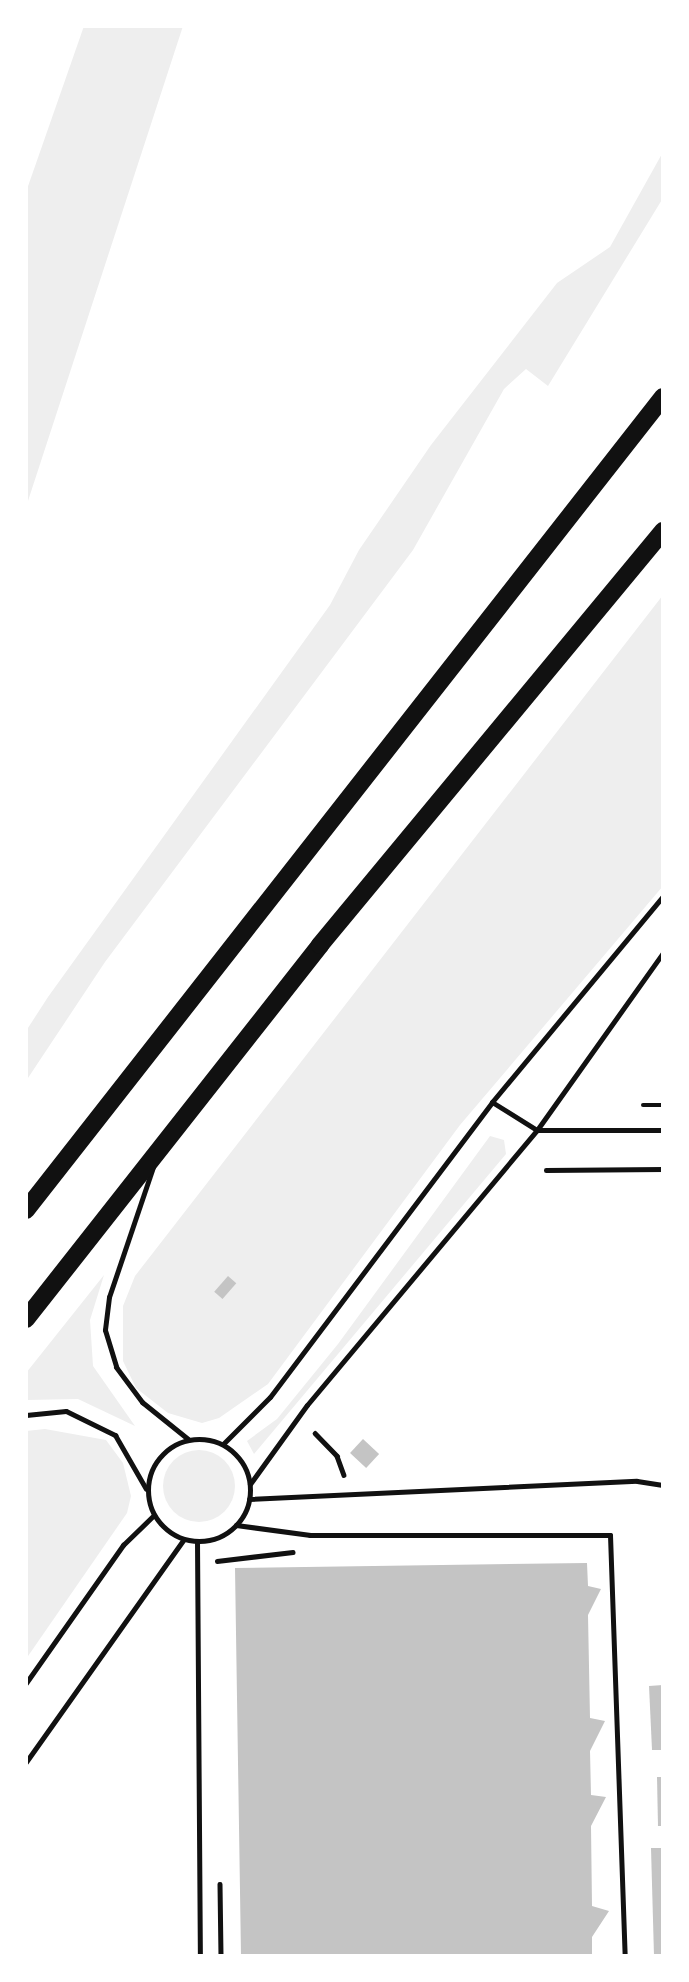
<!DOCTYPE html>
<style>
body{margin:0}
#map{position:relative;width:689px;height:1982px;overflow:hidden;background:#fff;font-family:"Source Serif 4",serif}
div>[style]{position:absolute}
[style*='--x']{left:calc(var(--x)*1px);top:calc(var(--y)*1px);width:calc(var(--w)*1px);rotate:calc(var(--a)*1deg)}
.green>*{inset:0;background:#eee}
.round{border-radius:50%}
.building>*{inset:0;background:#c4c4c4;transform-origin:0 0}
.path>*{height:4.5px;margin:-2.25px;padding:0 2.25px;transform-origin:2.25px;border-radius:2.25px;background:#111}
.service>*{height:5px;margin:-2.5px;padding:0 2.5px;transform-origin:2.5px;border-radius:2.5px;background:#111}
.service>.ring{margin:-2.5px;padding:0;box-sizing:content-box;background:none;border:5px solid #111;border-radius:50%}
.primary>*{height:18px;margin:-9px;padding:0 9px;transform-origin:9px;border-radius:9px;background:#111}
span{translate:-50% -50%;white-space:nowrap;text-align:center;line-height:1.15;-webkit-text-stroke:6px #fff;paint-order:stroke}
.frame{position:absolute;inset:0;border:28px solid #fff;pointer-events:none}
</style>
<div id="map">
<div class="green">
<i style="clip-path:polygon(84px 26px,183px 26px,26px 507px,26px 192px)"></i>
<i style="clip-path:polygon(663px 152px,663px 198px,548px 386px,526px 369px,504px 389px,413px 550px,105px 962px,26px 1081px,26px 1031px,48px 997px,330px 605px,359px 550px,431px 445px,557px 283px,610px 247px)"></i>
<i style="clip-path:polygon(663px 595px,663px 886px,460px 1125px,268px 1384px,219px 1418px,202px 1423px,168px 1413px,136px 1388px,123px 1361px,123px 1306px,135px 1276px)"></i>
<i style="clip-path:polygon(490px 1136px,504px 1140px,506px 1154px,254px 1454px,247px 1441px,277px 1419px,338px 1344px)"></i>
<i style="clip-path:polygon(104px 1275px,90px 1320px,93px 1366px,135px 1426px,78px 1399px,26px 1400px,26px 1373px)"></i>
<i style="clip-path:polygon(45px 1429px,106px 1440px,123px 1463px,131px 1496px,127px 1513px,26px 1659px,26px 1431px)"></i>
<i class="round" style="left:163px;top:1450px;width:72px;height:72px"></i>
</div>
<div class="building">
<i style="left:228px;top:1276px;width:11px;height:21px;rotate:41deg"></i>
<i style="left:363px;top:1439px;width:22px;height:19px;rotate:43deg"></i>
<i style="clip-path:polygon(587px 1563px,588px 1586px,601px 1589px,588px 1615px,590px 1718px,605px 1721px,590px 1751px,591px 1795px,606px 1797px,591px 1826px,592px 1906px,609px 1911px,592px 1937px,592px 1956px,241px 1956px,235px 1568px)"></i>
<i style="clip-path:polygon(663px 1685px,663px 1750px,652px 1750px,649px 1686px)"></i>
<i style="clip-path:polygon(657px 1777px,663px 1777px,663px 1826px,658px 1826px)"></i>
<i style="clip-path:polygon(651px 1848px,663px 1848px,663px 1956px,654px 1956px)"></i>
</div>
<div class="path">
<i style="--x:643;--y:1105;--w:20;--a:0"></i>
<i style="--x:546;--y:1170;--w:117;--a:-0.5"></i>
<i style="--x:315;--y:1433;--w:32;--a:46"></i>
<i style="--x:337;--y:1456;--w:20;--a:70"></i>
<i style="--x:217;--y:1561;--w:76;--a:-6.8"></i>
<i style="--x:220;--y:1884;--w:72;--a:89.2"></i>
</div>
<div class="service">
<i style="--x:492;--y:1102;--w:53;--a:31.9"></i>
<i style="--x:537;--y:1130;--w:126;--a:0"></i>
<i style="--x:153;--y:1167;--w:137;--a:108.7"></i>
<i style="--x:109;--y:1297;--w:33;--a:97"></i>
<i style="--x:105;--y:1330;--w:39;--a:73"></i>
<i style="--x:116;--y:1367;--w:44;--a:53.4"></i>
<i style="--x:142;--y:1402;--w:59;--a:38.8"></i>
<i style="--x:26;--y:1415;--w:40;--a:-5.7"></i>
<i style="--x:66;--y:1411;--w:55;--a:26.1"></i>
<i style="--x:115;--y:1435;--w:62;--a:60.1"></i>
<i class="ring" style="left:148px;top:1439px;width:97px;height:97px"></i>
<i style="--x:223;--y:1444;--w:66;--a:-45"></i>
<i style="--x:270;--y:1397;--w:369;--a:-53"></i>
<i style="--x:492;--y:1102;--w:268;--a:-50.3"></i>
<i style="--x:250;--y:1484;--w:97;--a:-54.2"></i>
<i style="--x:307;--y:1405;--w:359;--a:-50.1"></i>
<i style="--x:537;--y:1130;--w:217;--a:-54.6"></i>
<i style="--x:249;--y:1499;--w:388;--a:-2.7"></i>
<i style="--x:637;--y:1481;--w:26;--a:9"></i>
<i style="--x:236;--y:1525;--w:75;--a:7.7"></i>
<i style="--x:310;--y:1535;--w:300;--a:0"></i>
<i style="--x:610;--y:1535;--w:421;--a:88"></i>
<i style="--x:197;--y:1541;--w:415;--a:89.6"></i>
<i style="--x:26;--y:1683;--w:169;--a:-54.9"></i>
<i style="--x:123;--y:1545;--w:43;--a:-44.1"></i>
<i style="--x:26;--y:1762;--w:273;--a:-54.7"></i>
</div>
<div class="primary">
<i style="--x:26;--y:1210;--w:1033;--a:-51.92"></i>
<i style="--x:26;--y:1319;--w:476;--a:-51.8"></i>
<i style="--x:320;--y:945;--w:538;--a:-50.36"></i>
</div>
<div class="frame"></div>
</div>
